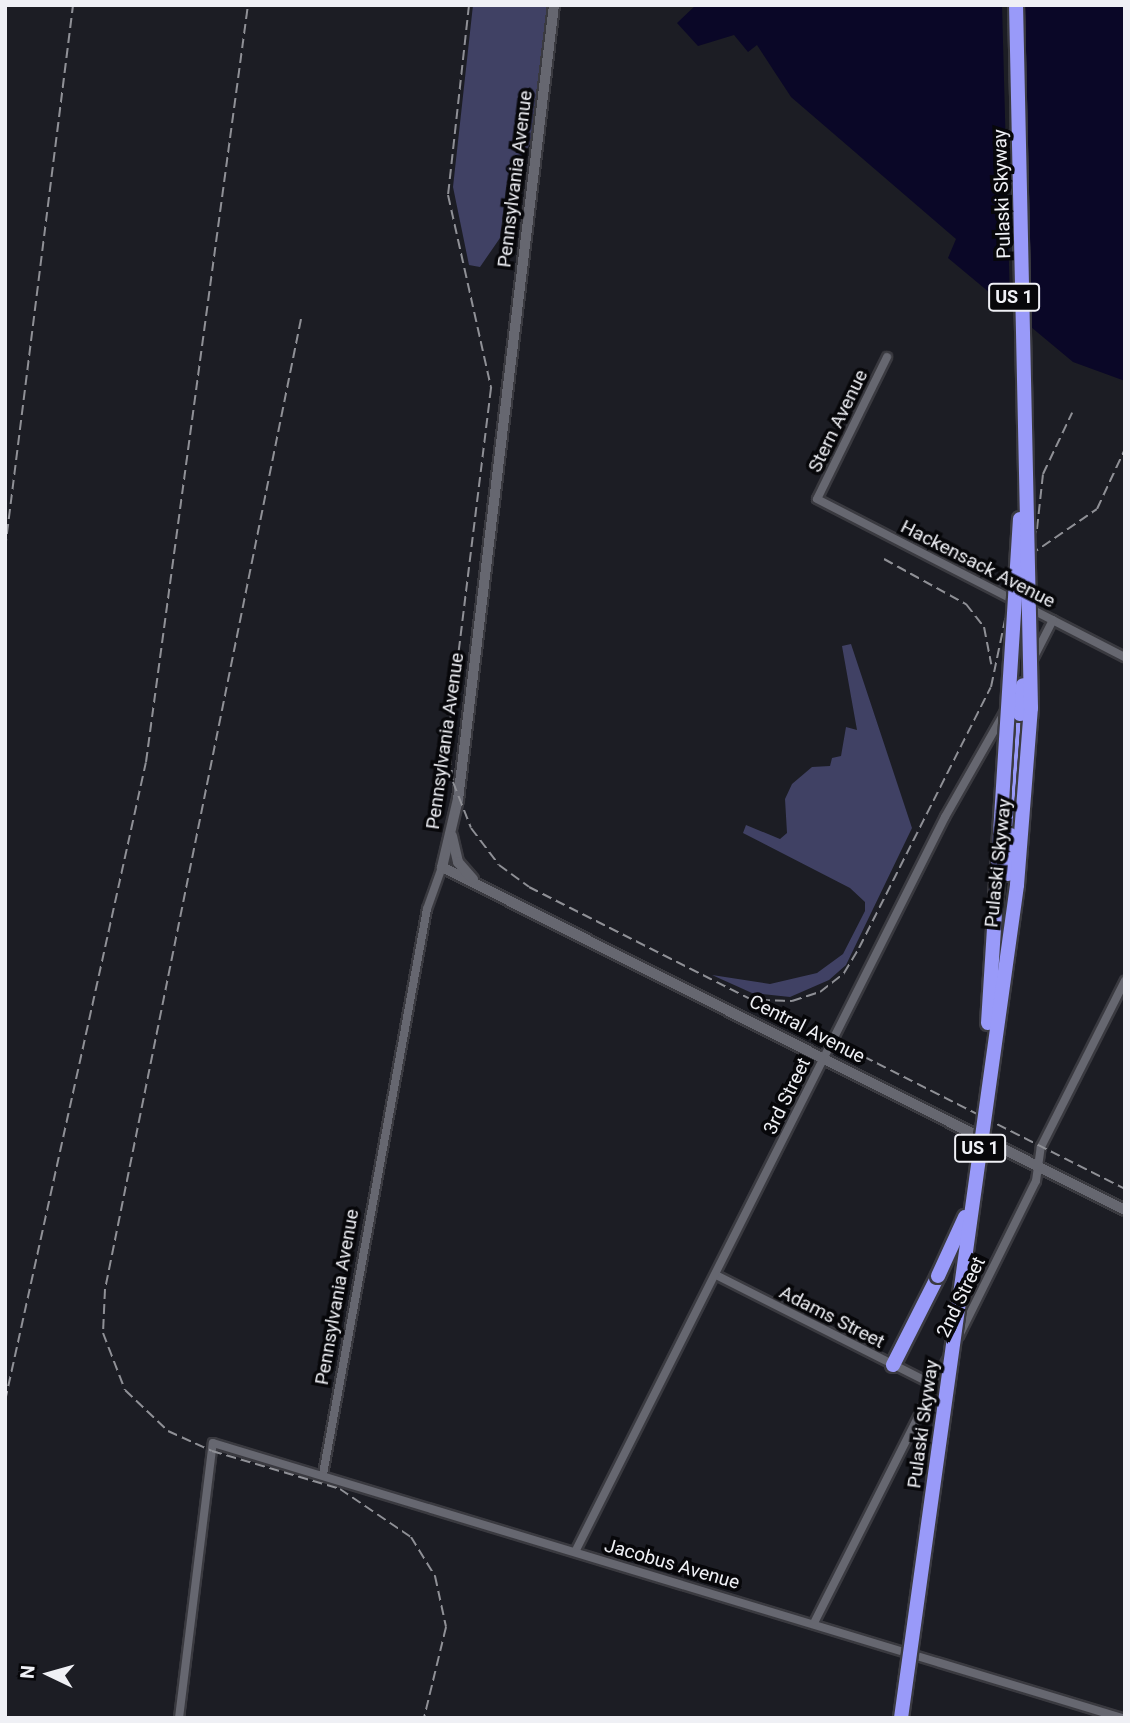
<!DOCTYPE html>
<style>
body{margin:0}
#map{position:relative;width:1130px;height:1723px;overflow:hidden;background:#1c1d24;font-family:Roboto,sans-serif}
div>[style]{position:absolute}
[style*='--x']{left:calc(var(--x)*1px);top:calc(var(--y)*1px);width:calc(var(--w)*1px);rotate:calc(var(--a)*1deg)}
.green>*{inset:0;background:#404164}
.water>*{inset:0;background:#0a0727}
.pier>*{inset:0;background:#1c1d24}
.roads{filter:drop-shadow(2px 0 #3a3a40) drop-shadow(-2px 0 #3a3a40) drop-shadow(0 2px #3a3a40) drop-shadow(0 -2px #3a3a40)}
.minor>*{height:8px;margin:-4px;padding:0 4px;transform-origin:4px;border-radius:4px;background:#666770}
.secondary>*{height:10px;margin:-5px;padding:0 5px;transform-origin:5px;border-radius:5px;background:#666770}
.motorway>*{height:14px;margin:-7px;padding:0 7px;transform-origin:7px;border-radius:7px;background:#999af9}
.rail>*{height:2px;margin-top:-1px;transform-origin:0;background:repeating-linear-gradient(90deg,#8f9096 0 10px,transparent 0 15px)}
.bridges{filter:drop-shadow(2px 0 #3a3a40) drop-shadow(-2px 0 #3a3a40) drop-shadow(0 2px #3a3a40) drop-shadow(0 -2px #3a3a40)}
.motorway-bridge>*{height:14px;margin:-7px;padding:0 7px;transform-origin:7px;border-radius:7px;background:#999af9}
span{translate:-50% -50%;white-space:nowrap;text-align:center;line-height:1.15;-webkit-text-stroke:7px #07070a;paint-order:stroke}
.shield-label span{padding:2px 5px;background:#07070a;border:2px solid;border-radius:5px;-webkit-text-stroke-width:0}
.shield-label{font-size:18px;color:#eff0f5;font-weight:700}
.street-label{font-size:19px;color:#eff0f5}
.frame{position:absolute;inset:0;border:7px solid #eff0f5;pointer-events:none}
.north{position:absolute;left:14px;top:1639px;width:70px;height:70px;-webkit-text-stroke:5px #07070a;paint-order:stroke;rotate:275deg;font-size:19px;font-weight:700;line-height:28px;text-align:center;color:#eff0f5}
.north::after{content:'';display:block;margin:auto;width:24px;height:32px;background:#eff0f5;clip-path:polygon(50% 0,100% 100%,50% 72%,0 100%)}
</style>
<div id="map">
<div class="green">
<i style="clip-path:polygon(473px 5px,548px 5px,530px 144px,507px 181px,500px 238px,480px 267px,469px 265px,453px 187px)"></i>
<i style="clip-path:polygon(851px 644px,912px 828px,846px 965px,829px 980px,790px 997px,752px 993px,712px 975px,770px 984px,817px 973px,843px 954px,865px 911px,865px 902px,850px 888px,743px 833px,746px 825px,780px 839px,787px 833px,785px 799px,792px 784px,812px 767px,830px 766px,832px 758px,841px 756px,846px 727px,857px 730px,842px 646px)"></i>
</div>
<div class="water">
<i style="clip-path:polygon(696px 5px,1125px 5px,1125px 381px,1073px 362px,948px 258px,956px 239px,791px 97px,757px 45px,748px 52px,734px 35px,698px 46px,677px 23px)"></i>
</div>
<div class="pier">
<i style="clip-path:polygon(1002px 5px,1024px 5px,1030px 334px,1005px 311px,1004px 303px,1010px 302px)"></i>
</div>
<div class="roads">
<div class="minor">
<i style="--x:887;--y:357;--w:158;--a:116.2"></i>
<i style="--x:817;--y:499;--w:346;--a:27.2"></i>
<i style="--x:1032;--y:661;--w:46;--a:-62.9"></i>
<i style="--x:716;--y:1275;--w:244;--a:26.8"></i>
<i style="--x:959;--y:1336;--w:173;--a:-63.6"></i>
<i style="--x:1036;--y:1181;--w:34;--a:-82"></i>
<i style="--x:1041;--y:1147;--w:186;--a:-63.2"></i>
<i style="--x:323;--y:1474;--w:574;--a:-79.57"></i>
<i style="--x:427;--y:909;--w:45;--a:-70.3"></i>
<i style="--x:575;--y:1552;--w:823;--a:-63.28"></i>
<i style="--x:945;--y:817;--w:120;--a:-60.4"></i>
<i style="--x:814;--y:1623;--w:295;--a:-63.2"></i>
<i style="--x:179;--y:1718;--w:277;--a:-83"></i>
<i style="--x:213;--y:1443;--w:950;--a:16.83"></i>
</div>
<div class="secondary">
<i style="--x:554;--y:5;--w:800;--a:96.89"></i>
<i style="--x:458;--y:799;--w:70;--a:103.2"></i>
<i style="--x:442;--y:867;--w:764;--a:26.67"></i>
<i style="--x:452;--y:836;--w:27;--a:77"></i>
<i style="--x:458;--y:862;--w:23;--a:49"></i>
</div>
<div class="motorway">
<i style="--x:1011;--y:835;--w:121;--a:-85.7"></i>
<i style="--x:893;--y:1365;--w:100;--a:-63.2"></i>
</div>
</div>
<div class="rail">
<i style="--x:469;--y:5;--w:191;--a:96.3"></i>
<i style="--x:448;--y:195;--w:198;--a:77.4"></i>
<i style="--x:491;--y:388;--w:355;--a:97"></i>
<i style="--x:448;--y:740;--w:42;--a:83.2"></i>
<i style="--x:453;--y:782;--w:49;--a:68.6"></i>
<i style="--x:471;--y:828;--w:46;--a:52.9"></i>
<i style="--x:499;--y:865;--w:37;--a:36"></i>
<i style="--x:529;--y:887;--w:668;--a:26.87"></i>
<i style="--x:301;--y:319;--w:990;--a:101.42"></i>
<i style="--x:105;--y:1289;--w:44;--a:92.6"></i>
<i style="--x:103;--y:1333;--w:61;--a:68.9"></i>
<i style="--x:125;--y:1390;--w:59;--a:43.6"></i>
<i style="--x:168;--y:1431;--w:48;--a:24.4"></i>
<i style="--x:212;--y:1451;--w:134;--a:16.5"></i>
<i style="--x:340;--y:1489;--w:86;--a:34.1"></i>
<i style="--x:411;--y:1537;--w:46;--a:58.4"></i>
<i style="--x:435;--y:1576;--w:52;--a:77.8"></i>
<i style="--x:446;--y:1627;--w:94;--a:103.6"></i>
<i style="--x:5;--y:549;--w:548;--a:-82.87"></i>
<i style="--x:1030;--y:555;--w:81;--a:-34.5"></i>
<i style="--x:1097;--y:509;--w:66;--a:-65"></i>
<i style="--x:884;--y:559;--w:94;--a:28.8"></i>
<i style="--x:966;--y:604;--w:29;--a:52"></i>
<i style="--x:984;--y:627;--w:38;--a:79"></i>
<i style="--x:760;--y:1000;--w:32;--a:2"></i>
<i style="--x:792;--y:1001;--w:29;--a:-18"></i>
<i style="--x:820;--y:992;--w:31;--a:-38"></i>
<i style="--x:844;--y:973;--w:29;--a:-59"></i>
<i style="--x:859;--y:948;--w:292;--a:-63.2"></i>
<i style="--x:991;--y:687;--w:93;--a:-78.2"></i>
<i style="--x:1010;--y:596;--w:72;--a:-68.1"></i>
<i style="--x:1037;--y:529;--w:55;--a:-83.8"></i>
<i style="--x:1043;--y:474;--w:68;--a:-64.6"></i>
<i style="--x:5;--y:1401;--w:654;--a:-77.56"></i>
<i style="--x:146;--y:762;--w:764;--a:-82.33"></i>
</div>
<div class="bridges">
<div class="motorway-bridge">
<i style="--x:1020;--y:714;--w:29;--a:-84"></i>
<i style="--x:1008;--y:874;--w:39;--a:-86"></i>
<i style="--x:988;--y:1023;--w:505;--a:-86.37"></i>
<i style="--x:938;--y:1276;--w:65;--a:-65.4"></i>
<i style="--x:901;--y:1718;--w:841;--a:-82.07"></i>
<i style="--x:1017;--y:885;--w:178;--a:-85.5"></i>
<i style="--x:1031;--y:708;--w:703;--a:-91.22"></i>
</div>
</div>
<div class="shield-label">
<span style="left:1014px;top:297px">US 1</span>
<span style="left:980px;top:1148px">US 1</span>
</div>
<div class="street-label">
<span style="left:515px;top:179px;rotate:-83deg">Pennsylvania Avenue</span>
<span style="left:1002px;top:194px;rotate:-92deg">Pulaski Skyway</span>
<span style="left:838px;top:421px;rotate:-64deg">Stern Avenue</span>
<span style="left:978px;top:564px;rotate:27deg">Hackensack Avenue</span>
<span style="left:445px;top:741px;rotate:-82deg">Pennsylvania Avenue</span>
<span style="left:998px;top:863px;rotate:-84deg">Pulaski Skyway</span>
<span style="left:807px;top:1029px;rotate:27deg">Central Avenue</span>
<span style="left:787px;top:1096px;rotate:-64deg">3rd Street</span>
<span style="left:337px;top:1297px;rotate:-80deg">Pennsylvania Avenue</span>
<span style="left:961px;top:1297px;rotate:-64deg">2nd Street</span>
<span style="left:832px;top:1317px;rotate:27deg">Adams Street</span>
<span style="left:923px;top:1424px;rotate:-82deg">Pulaski Skyway</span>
<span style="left:672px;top:1564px;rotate:16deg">Jacobus Avenue</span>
</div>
<div class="frame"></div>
<div class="north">N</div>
</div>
